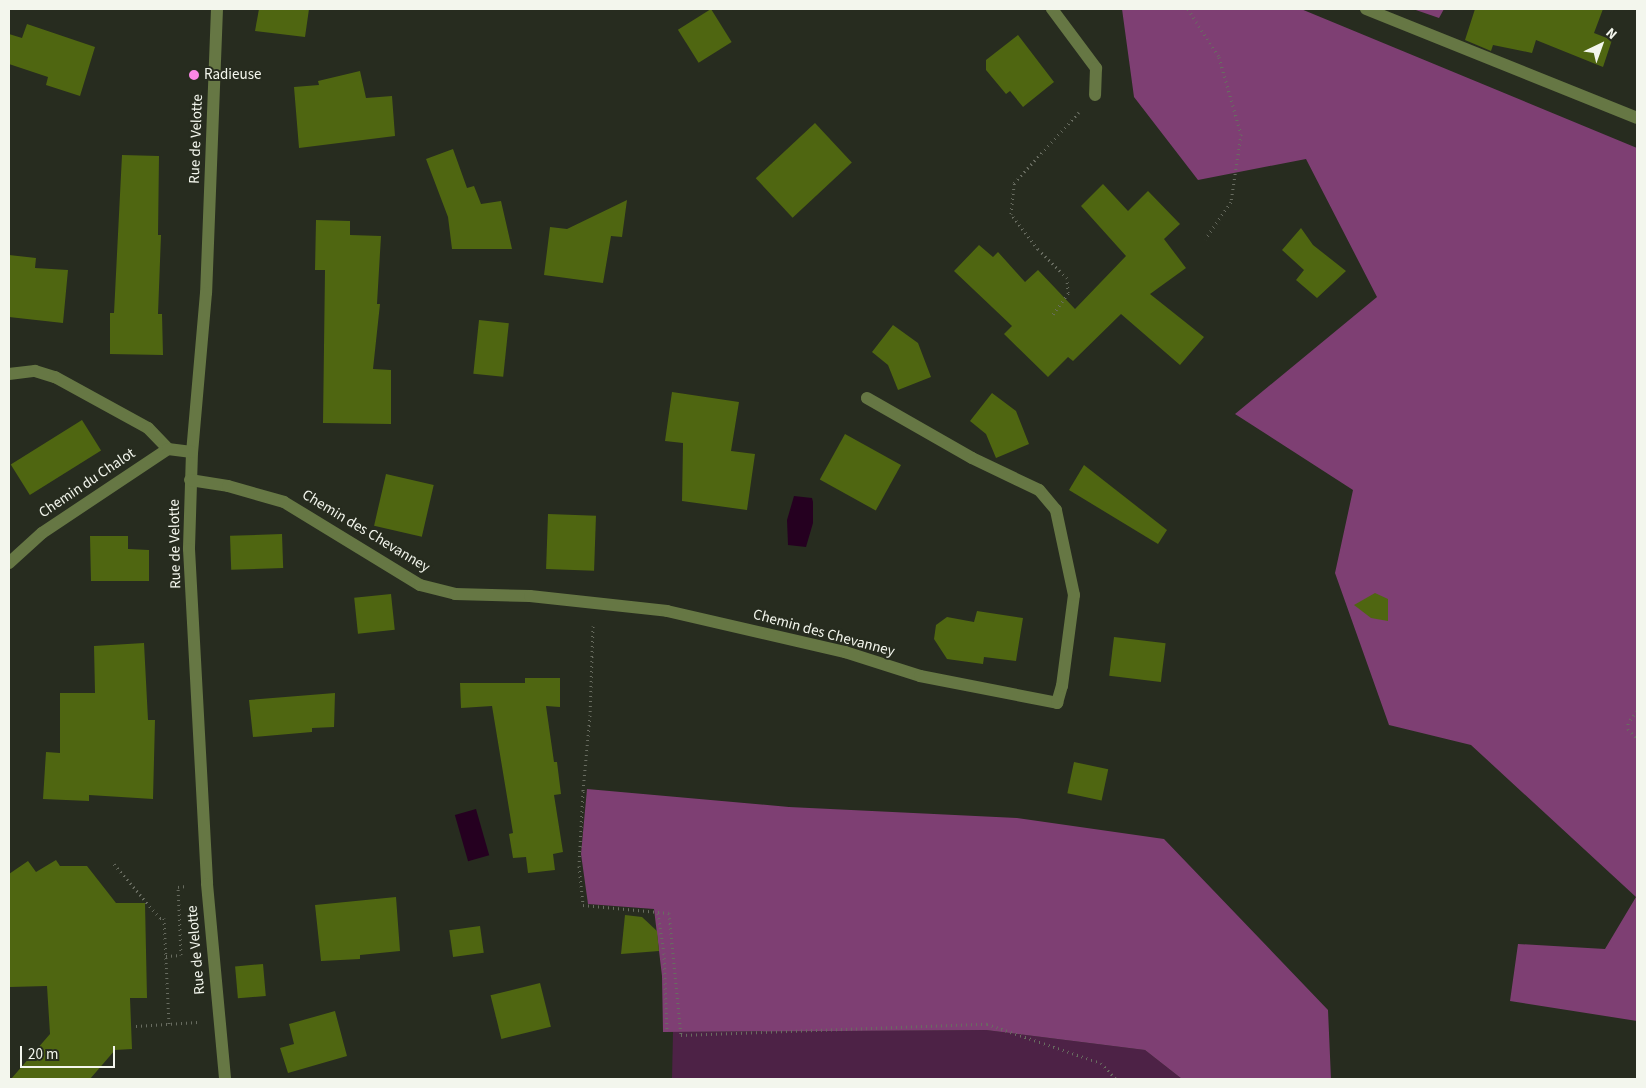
<!DOCTYPE html>
<style>
body{margin:0}
#map{position:relative;width:1646px;height:1088px;overflow:hidden;background:#272c1f;font-family:"Source Sans 3",sans-serif}
div>[style]{position:absolute}
[style*='--x']{left:calc(var(--x)*1px);top:calc(var(--y)*1px);width:calc(var(--w)*1px);rotate:calc(var(--a)*1deg)}
.green>*{inset:0;background:#4d2246}
.forest>*{inset:0;background:#7e3f73}
.water>*{inset:0;background:#250020;transform-origin:0 0}
.building>*{inset:0;background:#4f6611;transform-origin:0 0}
.path>*{height:3px;margin-top:-1.5px;transform-origin:0;background:repeating-linear-gradient(90deg,#686c60 0 1px,transparent 0 5px)}
.minor>*{height:12px;margin:-6px;padding:0 6px;transform-origin:6px;border-radius:6px;background:#674}
.dots>*{width:14px;height:14px;translate:-50% -50%;box-sizing:border-box;border:2px solid #272c1f;border-radius:50%}
span{translate:-50% -50%;white-space:nowrap;text-align:center;line-height:1.15;-webkit-text-stroke:4px #272c1f;paint-order:stroke}
.poi-label{font-size:15px;color:#f3f6ed}
.left{translate:0 -50%;text-align:left}
.street-label{font-size:15px;color:#f3f6ed}
.frame{position:absolute;inset:0;border:10px solid #f3f6ed;pointer-events:none}
.north{position:absolute;left:1576px;top:20px;width:50px;height:50px;-webkit-text-stroke:4px #272c1f;paint-order:stroke;rotate:42deg;font-size:14px;font-weight:700;line-height:20px;text-align:center;color:#f3f6ed}
.north::after{content:'';display:block;margin:auto;width:18px;height:22px;background:#f3f6ed;clip-path:polygon(50% 0,100% 100%,50% 72%,0 100%)}
.scale{position:absolute;left:20px;top:1046px;width:95px;height:22px;box-sizing:border-box;border:2px solid #f3f6ed;border-top:0;padding-left:6px;font-size:15px;line-height:18px;white-space:nowrap;color:#f3f6ed;-webkit-text-stroke:4px #272c1f;paint-order:stroke}
</style>
<div id="map">
<div class="green">
<i style="clip-path:polygon(986px 1030px,1145px 1050px,1182px 1079px,672px 1079px,673px 1032px)"></i>
</div>
<div class="forest">
<i style="clip-path:polygon(1122px 9px,1301px 9px,1637px 148px,1637px 1021px,1510px 1001px,1518px 944px,1605px 949px,1636px 897px,1471px 745px,1389px 725px,1335px 573px,1353px 490px,1235px 414px,1377px 297px,1306px 159px,1198px 180px,1134px 97px)"></i>
<i style="clip-path:polygon(1413px 9px,1444px 9px,1439px 18px)"></i>
<i style="clip-path:polygon(587px 789px,789px 807px,1017px 818px,1164px 839px,1328px 1010px,1331px 1079px,1182px 1079px,1145px 1050px,986px 1030px,663px 1032px,662px 976px,654px 909px,588px 904px,581px 854px)"></i>
</div>
<div class="water">
<i style="clip-path:polygon(794px 496px,812px 498px,813px 502px,813px 523px,806px 547px,788px 545px,787px 520px)"></i>
<i style="left:476px;top:809px;width:48px;height:22px;rotate:74deg"></i>
</div>
<div class="building">
<i style="clip-path:polygon(259px 9px,309px 9px,305px 37px,255px 31px)"></i>
<i style="left:711px;top:9px;width:39px;height:39px;rotate:58deg"></i>
<i style="clip-path:polygon(1475px 9px,1603px 9px,1594px 33px,1612px 40px,1603px 67px,1536px 40px,1532px 53px,1493px 45px,1491px 51px,1465px 40px)"></i>
<i style="clip-path:polygon(27px 24px,95px 47px,80px 96px,46px 85px,48px 77px,9px 64px,9px 34px,22px 38px)"></i>
<i style="clip-path:polygon(1018px 35px,1054px 82px,1023px 107px,1010px 91px,1006px 94px,986px 70px,986px 60px)"></i>
<i style="clip-path:polygon(360px 71px,366px 98px,392px 96px,395px 136px,299px 148px,294px 87px,319px 85px,318px 81px)"></i>
<i style="left:815px;top:123px;width:54px;height:81px;rotate:47deg"></i>
<i style="clip-path:polygon(453px 149px,467px 188px,474px 186px,481px 204px,501px 201px,512px 249px,452px 249px,448px 217px,426px 159px)"></i>
<i style="clip-path:polygon(122px 155px,159px 156px,158px 235px,161px 235px,158px 314px,162px 314px,163px 355px,110px 354px,110px 313px,114px 313px)"></i>
<i style="clip-path:polygon(1103px 184px,1128px 211px,1148px 191px,1180px 224px,1164px 239px,1186px 268px,1150px 294px,1204px 337px,1180px 365px,1121px 314px,1073px 361px,1068px 357px,1048px 377px,1004px 334px,1012px 326px,954px 271px,979px 245px,993px 257px,998px 252px,1025px 282px,1038px 270px,1075px 309px,1126px 256px,1081px 206px)"></i>
<i style="clip-path:polygon(627px 200px,622px 237px,611px 236px,603px 283px,544px 275px,550px 227px,567px 229px)"></i>
<i style="clip-path:polygon(316px 220px,350px 221px,350px 235px,381px 236px,377px 304px,380px 304px,373px 369px,391px 370px,391px 424px,323px 423px,325px 270px,315px 270px)"></i>
<i style="clip-path:polygon(1301px 228px,1313px 245px,1346px 271px,1317px 298px,1296px 280px,1304px 270px,1282px 250px)"></i>
<i style="clip-path:polygon(9px 255px,36px 258px,35px 268px,68px 270px,63px 323px,9px 317px)"></i>
<i style="left:479px;top:320px;width:30px;height:54px;rotate:6deg"></i>
<i style="clip-path:polygon(893px 325px,918px 343px,931px 377px,898px 390px,888px 365px,872px 352px)"></i>
<i style="clip-path:polygon(672px 392px,739px 402px,731px 451px,755px 454px,747px 510px,682px 501px,683px 443px,665px 441px)"></i>
<i style="clip-path:polygon(992px 393px,1016px 411px,1029px 444px,996px 458px,986px 434px,970px 421px)"></i>
<i style="left:82px;top:420px;width:36px;height:84px;rotate:58deg"></i>
<i style="left:845px;top:434px;width:64px;height:52px;rotate:29deg"></i>
<i style="clip-path:polygon(1084px 465px,1167px 530px,1158px 544px,1069px 490px)"></i>
<i style="left:386px;top:474px;width:49px;height:53px;rotate:13deg"></i>
<i style="left:548px;top:514px;width:48px;height:55px;rotate:2deg"></i>
<i style="left:282px;top:534px;width:34px;height:52px;rotate:88deg"></i>
<i style="clip-path:polygon(90px 536px,128px 536px,128px 549px,149px 550px,149px 581px,91px 581px)"></i>
<i style="clip-path:polygon(1375px 593px,1388px 599px,1388px 621px,1371px 618px,1354px 605px)"></i>
<i style="left:391px;top:594px;width:36px;height:37px;rotate:84deg"></i>
<i style="clip-path:polygon(977px 611px,1023px 618px,1016px 661px,984px 657px,983px 664px,947px 659px,934px 639px,936px 625px,947px 617px,974px 622px)"></i>
<i style="left:1114px;top:637px;width:52px;height:39px;rotate:7deg"></i>
<i style="clip-path:polygon(144px 643px,148px 720px,155px 720px,153px 799px,89px 795px,89px 801px,43px 799px,46px 752px,60px 753px,60px 693px,95px 693px,94px 646px)"></i>
<i style="clip-path:polygon(525px 678px,560px 678px,560px 707px,546px 706px,554px 762px,557px 762px,561px 794px,554px 795px,563px 852px,553px 854px,555px 870px,528px 873px,526px 857px,513px 858px,509px 834px,513px 833px,492px 706px,461px 708px,460px 683px,525px 683px)"></i>
<i style="clip-path:polygon(335px 693px,334px 727px,312px 728px,312px 732px,253px 737px,249px 700px)"></i>
<i style="left:1074px;top:762px;width:35px;height:32px;rotate:12deg"></i>
<i style="clip-path:polygon(56px 860px,60px 866px,87px 866px,116px 903px,145px 903px,147px 998px,130px 998px,132px 1049px,115px 1050px,90px 1079px,11px 1079px,50px 1034px,47px 986px,10px 987px,9px 874px,28px 861px,36px 872px)"></i>
<i style="clip-path:polygon(396px 897px,400px 951px,360px 955px,360px 959px,321px 961px,315px 905px)"></i>
<i style="clip-path:polygon(625px 915px,642px 917px,657px 931px,659px 951px,621px 954px)"></i>
<i style="left:480px;top:926px;width:27px;height:31px;rotate:82deg"></i>
<i style="left:263px;top:964px;width:32px;height:28px;rotate:85deg"></i>
<i style="left:540px;top:983px;width:45px;height:51px;rotate:76deg"></i>
<i style="clip-path:polygon(335px 1011px,347px 1056px,288px 1073px,280px 1048px,294px 1044px,289px 1024px)"></i>
</div>
<div class="path">
<i style="--x:1188;--y:9;--w:57;--a:57.1"></i>
<i style="--x:1219;--y:57;--w:80;--a:74.1"></i>
<i style="--x:1241;--y:134;--w:69;--a:98.4"></i>
<i style="--x:1231;--y:202;--w:45;--a:125.1"></i>
<i style="--x:1053;--y:314;--w:26;--a:-54"></i>
<i style="--x:1068;--y:293;--w:15;--a:-94"></i>
<i style="--x:1067;--y:278;--w:41;--a:-135"></i>
<i style="--x:1038;--y:249;--w:44;--a:-127.6"></i>
<i style="--x:1011;--y:214;--w:31;--a:-84"></i>
<i style="--x:1014;--y:183;--w:96;--a:-47.5"></i>
<i style="--x:593;--y:626;--w:89;--a:91.9"></i>
<i style="--x:590;--y:715;--w:76;--a:95.3"></i>
<i style="--x:583;--y:791;--w:75;--a:93.1"></i>
<i style="--x:579;--y:866;--w:39;--a:84"></i>
<i style="--x:583;--y:905;--w:86;--a:5.3"></i>
<i style="--x:669;--y:913;--w:123;--a:84.4"></i>
<i style="--x:681;--y:1035;--w:306;--a:-2.1"></i>
<i style="--x:987;--y:1024;--w:120;--a:18.9"></i>
<i style="--x:1101;--y:1063;--w:22;--a:47"></i>
<i style="--x:1637;--y:711;--w:15;--a:127"></i>
<i style="--x:1628;--y:723;--w:6;--a:90"></i>
<i style="--x:1628;--y:729;--w:13;--a:48"></i>
<i style="--x:114;--y:864;--w:71;--a:49.6"></i>
<i style="--x:160;--y:918;--w:4;--a:0"></i>
<i style="--x:164;--y:918;--w:106;--a:87.3"></i>
<i style="--x:658;--y:913;--w:40;--a:81.5"></i>
<i style="--x:664;--y:953;--w:79;--a:87.8"></i>
<i style="--x:166;--y:956;--w:15;--a:-4"></i>
<i style="--x:181;--y:955;--w:68;--a:-92.5"></i>
<i style="--x:178;--y:887;--w:8;--a:-7"></i>
<i style="--x:136;--y:1026;--w:62;--a:-3.7"></i>
</div>
<div class="minor">
<i style="--x:217;--y:9;--w:284;--a:92.2"></i>
<i style="--x:206;--y:293;--w:160;--a:95"></i>
<i style="--x:192;--y:452;--w:97;--a:91.8"></i>
<i style="--x:189;--y:549;--w:335;--a:86.9"></i>
<i style="--x:207;--y:884;--w:196;--a:84.7"></i>
<i style="--x:1052;--y:9;--w:74;--a:53.3"></i>
<i style="--x:1096;--y:68;--w:27;--a:92"></i>
<i style="--x:1366;--y:9;--w:292;--a:21.9"></i>
<i style="--x:9;--y:374;--w:26;--a:-7"></i>
<i style="--x:35;--y:371;--w:21;--a:17"></i>
<i style="--x:55;--y:377;--w:106;--a:28.7"></i>
<i style="--x:148;--y:428;--w:29;--a:46"></i>
<i style="--x:190;--y:480;--w:38;--a:9"></i>
<i style="--x:228;--y:486;--w:58;--a:15.9"></i>
<i style="--x:284;--y:502;--w:159;--a:31.4"></i>
<i style="--x:420;--y:585;--w:36;--a:14"></i>
<i style="--x:455;--y:594;--w:75;--a:1.5"></i>
<i style="--x:530;--y:596;--w:138;--a:6.2"></i>
<i style="--x:667;--y:611;--w:183;--a:13"></i>
<i style="--x:845;--y:652;--w:79;--a:17.7"></i>
<i style="--x:920;--y:676;--w:140;--a:11.1"></i>
<i style="--x:1057;--y:703;--w:18;--a:-74"></i>
<i style="--x:1062;--y:686;--w:92;--a:-82.5"></i>
<i style="--x:1074;--y:595;--w:87;--a:-102"></i>
<i style="--x:1056;--y:510;--w:26;--a:-130"></i>
<i style="--x:1039;--y:490;--w:74;--a:-154.5"></i>
<i style="--x:972;--y:458;--w:121;--a:-150.3"></i>
<i style="--x:9;--y:563;--w:45;--a:-42.3"></i>
<i style="--x:42;--y:533;--w:151;--a:-33.7"></i>
<i style="--x:168;--y:449;--w:24;--a:7"></i>
</div>
<div class="dots">
<i style="left:194px;top:75px;background:#fb87e6"></i>
</div>
<div class="poi-label">
<span class="left" style="left:204px;top:75px">Radieuse</span>
</div>
<div class="street-label">
<span style="left:196px;top:139px;rotate:-88deg">Rue de Velotte</span>
<span style="left:87px;top:483px;rotate:-34deg">Chemin du Chalot</span>
<span style="left:366px;top:531px;rotate:31deg">Chemin des Chevanney</span>
<span style="left:175px;top:544px;rotate:-91deg">Rue de Velotte</span>
<span style="left:824px;top:633px;rotate:15deg">Chemin des Chevanney</span>
<span style="left:196px;top:950px;rotate:-95deg">Rue de Velotte</span>
</div>
<div class="frame"></div>
<div class="north">N</div>
<div class="scale">20 m</div>
</div>
